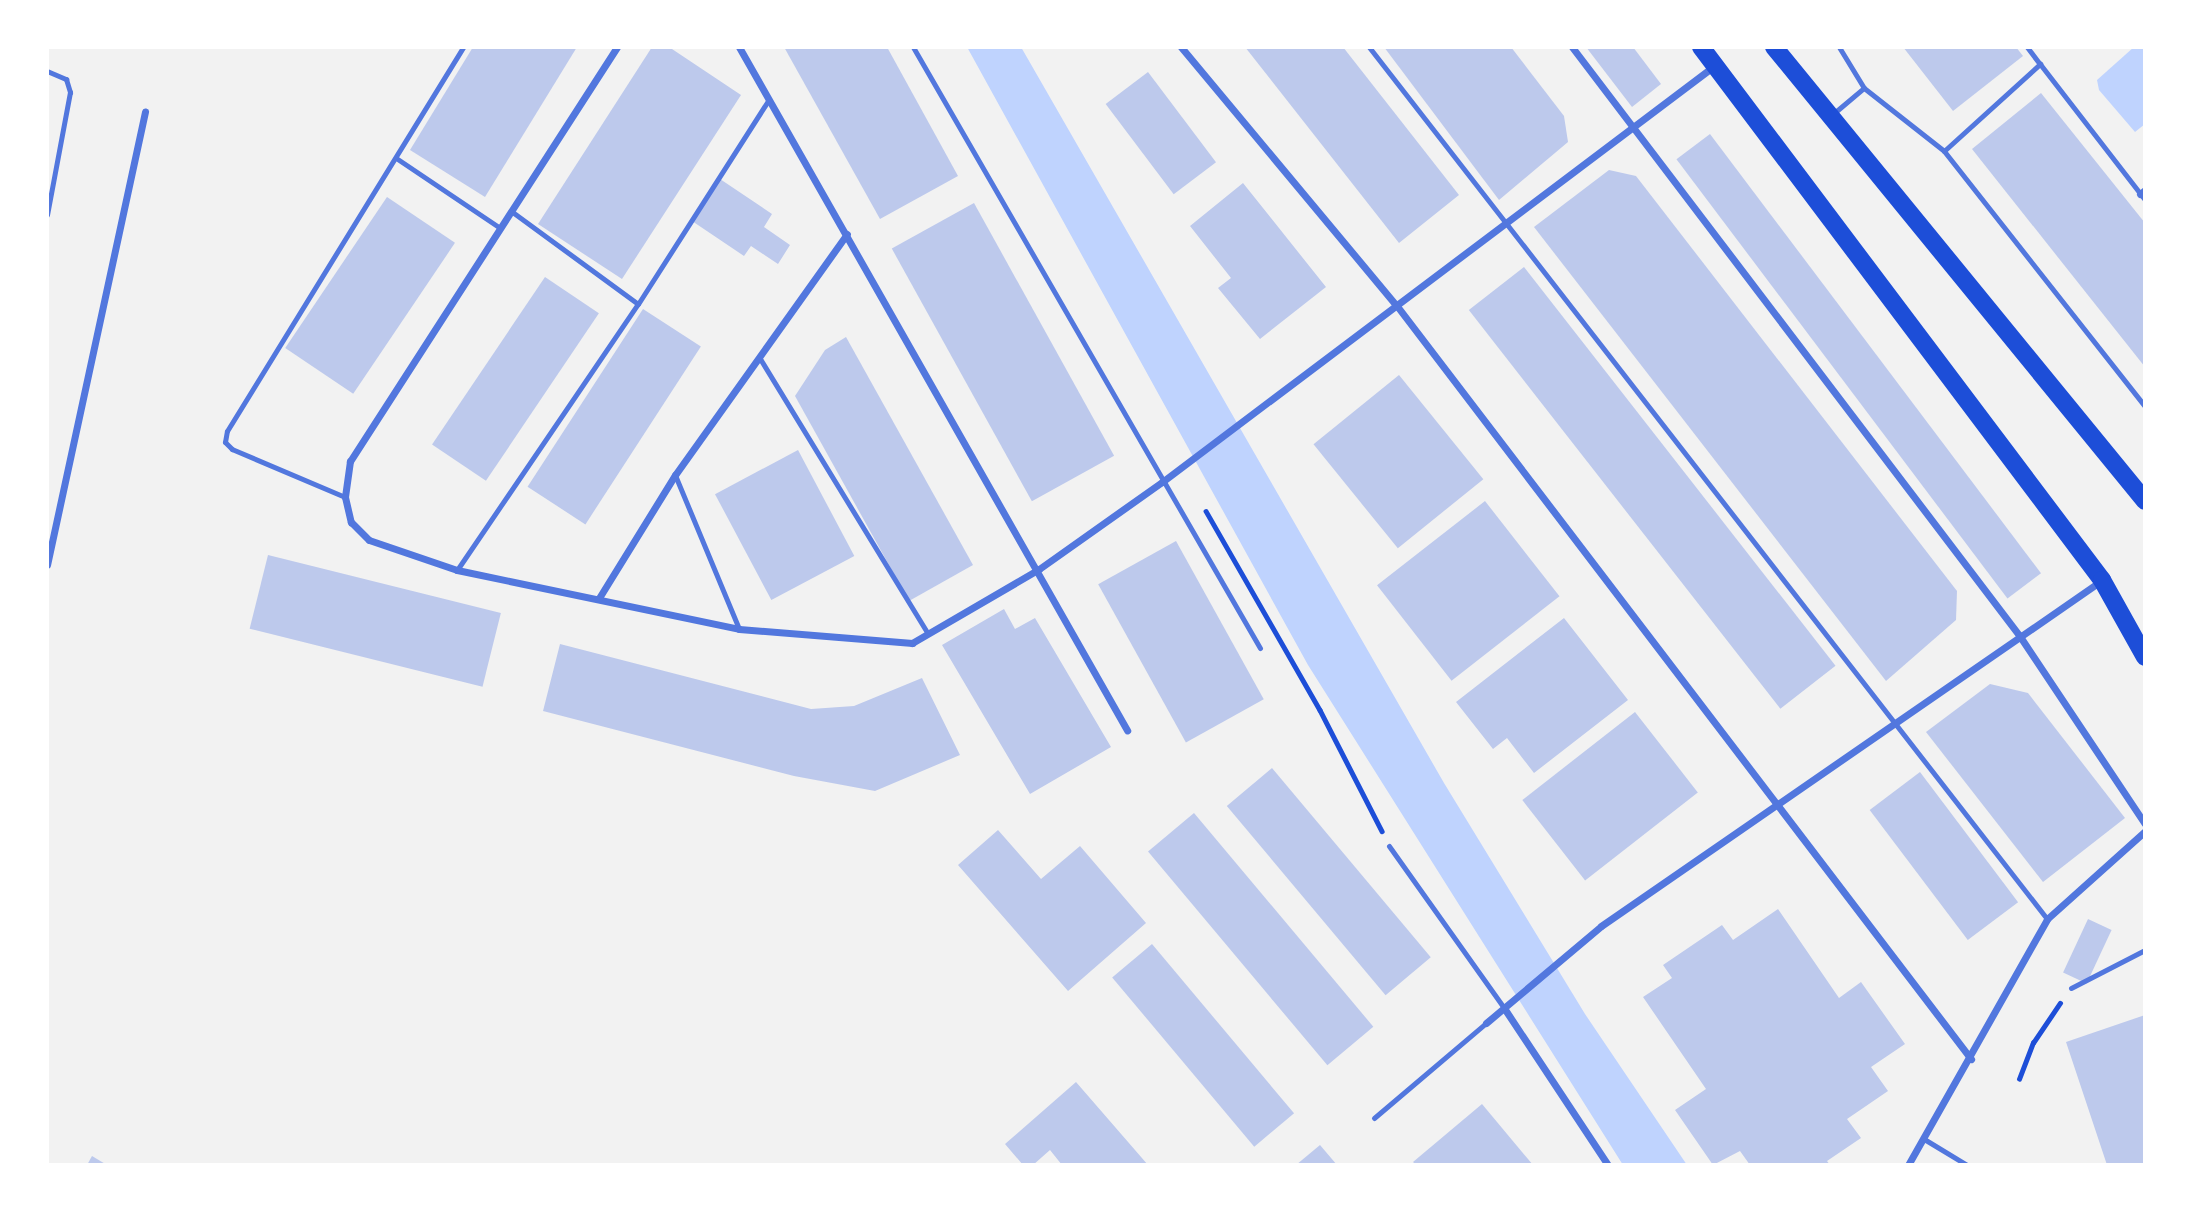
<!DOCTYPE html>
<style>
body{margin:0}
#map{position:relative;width:2192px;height:1212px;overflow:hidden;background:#f2f2f2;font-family:"Nunito Sans",sans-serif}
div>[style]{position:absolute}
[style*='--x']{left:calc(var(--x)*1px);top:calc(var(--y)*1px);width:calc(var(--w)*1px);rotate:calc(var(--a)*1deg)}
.water>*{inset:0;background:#bfd3fe}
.building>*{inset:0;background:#bdc9ec;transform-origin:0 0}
.path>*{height:4.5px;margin:-2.25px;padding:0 2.25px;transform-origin:2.25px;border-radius:2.25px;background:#1d4ed8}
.service>*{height:5px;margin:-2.5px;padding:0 2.5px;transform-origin:2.5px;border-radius:2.5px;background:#5277de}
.minor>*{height:7px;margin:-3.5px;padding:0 3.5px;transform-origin:3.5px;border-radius:3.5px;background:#5277de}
.primary>*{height:18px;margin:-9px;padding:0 9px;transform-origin:9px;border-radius:9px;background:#1d4ed8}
span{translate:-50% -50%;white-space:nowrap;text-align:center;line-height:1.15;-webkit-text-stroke:7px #fff;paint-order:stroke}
.frame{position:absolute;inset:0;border:49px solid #fff;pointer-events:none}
</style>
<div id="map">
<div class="water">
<i style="clip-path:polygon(967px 47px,1021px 47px,1444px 783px,1585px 1014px,1687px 1165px,1623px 1165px,1308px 665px)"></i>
<i style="clip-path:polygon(2134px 47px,2145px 47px,2145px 124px,2135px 132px,2099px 90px,2097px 80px)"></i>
</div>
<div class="building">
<i style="clip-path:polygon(473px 47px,577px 47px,485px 197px,410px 150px)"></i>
<i style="clip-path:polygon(652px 47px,669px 47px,741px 95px,622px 279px,538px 224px)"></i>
<i style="clip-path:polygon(784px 47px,887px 47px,958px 176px,880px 219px)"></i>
<i style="clip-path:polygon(1245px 47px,1343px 47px,1459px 195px,1399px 243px)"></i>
<i style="clip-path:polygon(1384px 47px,1511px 47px,1564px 116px,1568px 142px,1499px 200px)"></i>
<i style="clip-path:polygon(1586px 47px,1633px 47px,1661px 84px,1632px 107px)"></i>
<i style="clip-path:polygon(1903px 47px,2016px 47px,2023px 56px,1953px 111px)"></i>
<i style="left:1148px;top:72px;width:113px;height:53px;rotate:53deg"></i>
<i style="clip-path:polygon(2041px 93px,2145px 223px,2145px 367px,1972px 149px)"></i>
<i style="left:1710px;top:134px;width:550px;height:42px;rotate:53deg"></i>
<i style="clip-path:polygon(1609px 170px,1636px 176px,1957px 591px,1956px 620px,1886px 681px,1534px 227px)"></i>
<i style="clip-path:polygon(720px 179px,772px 214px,764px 227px,790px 245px,778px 264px,751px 246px,744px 256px,692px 221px)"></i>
<i style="clip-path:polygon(1243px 183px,1326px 287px,1260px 339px,1218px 288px,1231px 278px,1190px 226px)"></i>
<i style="left:387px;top:197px;width:82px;height:182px;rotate:34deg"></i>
<i style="left:974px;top:203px;width:289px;height:94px;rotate:61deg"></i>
<i style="left:1524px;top:267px;width:506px;height:70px;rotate:52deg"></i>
<i style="left:545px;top:277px;width:65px;height:202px;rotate:34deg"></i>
<i style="left:643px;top:309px;width:69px;height:212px;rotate:33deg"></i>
<i style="clip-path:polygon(846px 337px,973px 565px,909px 601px,795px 396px,825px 350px)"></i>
<i style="left:1399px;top:375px;width:134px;height:110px;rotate:51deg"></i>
<i style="left:798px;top:450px;width:120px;height:94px;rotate:62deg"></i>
<i style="left:1485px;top:501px;width:121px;height:137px;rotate:52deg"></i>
<i style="left:1176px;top:541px;width:181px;height:89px;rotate:61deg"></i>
<i style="left:268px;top:555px;width:240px;height:76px;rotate:14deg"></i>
<i style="clip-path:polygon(1004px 609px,1015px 629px,1035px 618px,1111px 747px,1030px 794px,942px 645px)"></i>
<i style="clip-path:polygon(1564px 618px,1628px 700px,1534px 773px,1507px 738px,1493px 749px,1456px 702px)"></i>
<i style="clip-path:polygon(560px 644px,811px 709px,854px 706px,922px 678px,960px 755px,875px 791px,794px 776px,543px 711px)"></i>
<i style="clip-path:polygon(1990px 684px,2028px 693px,2125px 818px,2043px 882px,1926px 732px)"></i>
<i style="left:1635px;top:712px;width:102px;height:143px;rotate:52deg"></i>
<i style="left:1272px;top:768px;width:247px;height:59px;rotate:50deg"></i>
<i style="left:1920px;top:772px;width:163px;height:63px;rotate:53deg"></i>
<i style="left:1194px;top:813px;width:279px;height:60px;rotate:50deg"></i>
<i style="clip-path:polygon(998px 830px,1041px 879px,1080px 846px,1146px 923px,1068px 991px,958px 865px)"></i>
<i style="clip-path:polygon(1778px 909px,1839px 998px,1861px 982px,1905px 1044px,1871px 1067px,1888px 1091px,1847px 1119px,1861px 1138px,1827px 1161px,1830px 1165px,1750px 1165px,1740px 1151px,1713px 1165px,1675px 1110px,1706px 1089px,1643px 997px,1672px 978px,1663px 965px,1722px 925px,1733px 940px)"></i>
<i style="left:2088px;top:919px;width:26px;height:59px;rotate:25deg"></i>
<i style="left:1152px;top:944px;width:221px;height:52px;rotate:50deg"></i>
<i style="clip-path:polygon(2145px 1015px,2145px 1165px,2107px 1165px,2066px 1042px)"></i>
<i style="clip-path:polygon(1076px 1082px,1148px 1165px,1062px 1165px,1050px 1150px,1033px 1165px,1023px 1165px,1005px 1144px)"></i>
<i style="clip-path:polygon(1482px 1104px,1533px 1165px,1416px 1165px,1413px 1162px)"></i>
<i style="clip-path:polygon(1320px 1145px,1337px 1165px,1296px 1165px)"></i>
<i style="clip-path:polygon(92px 1156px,107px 1165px,87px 1165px)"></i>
</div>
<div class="path">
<i style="--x:1206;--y:511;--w:229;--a:60.2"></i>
<i style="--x:1320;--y:710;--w:136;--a:62.9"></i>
<i style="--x:2019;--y:1079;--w:39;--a:-69"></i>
<i style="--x:2033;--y:1043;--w:48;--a:-56"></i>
</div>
<div class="service">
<i style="--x:913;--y:47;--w:694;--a:60"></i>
<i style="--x:1369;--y:47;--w:1105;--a:52.13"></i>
<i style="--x:1839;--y:47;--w:48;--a:58.6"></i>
<i style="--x:1864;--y:88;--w:102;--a:38.2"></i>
<i style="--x:1944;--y:151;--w:325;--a:51.8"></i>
<i style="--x:2027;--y:47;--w:21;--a:53"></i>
<i style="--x:47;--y:71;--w:21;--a:23"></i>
<i style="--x:66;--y:79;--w:14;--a:73"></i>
<i style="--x:70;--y:92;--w:125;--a:100.6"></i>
<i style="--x:1834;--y:113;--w:39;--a:-40"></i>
<i style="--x:1944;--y:151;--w:130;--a:-42.2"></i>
<i style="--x:2040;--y:64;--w:172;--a:52.3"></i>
<i style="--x:396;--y:158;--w:125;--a:33.9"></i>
<i style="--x:511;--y:211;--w:157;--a:36.2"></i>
<i style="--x:759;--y:357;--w:324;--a:58.6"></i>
<i style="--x:675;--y:475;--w:167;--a:67.4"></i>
<i style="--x:345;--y:497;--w:123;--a:-157"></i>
<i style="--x:232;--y:449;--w:10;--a:-135"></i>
<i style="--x:225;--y:442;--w:11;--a:-80"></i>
<i style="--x:227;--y:431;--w:451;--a:-58.4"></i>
<i style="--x:457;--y:570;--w:322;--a:-55.8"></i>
<i style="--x:638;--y:304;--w:243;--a:-57.4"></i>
<i style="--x:1389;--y:846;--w:199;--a:54.6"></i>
<i style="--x:2071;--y:988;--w:83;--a:-27.2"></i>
<i style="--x:1374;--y:1118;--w:147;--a:-40.3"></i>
<i style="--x:1924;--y:1139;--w:50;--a:31.2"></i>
</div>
<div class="minor">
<i style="--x:617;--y:47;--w:493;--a:122.8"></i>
<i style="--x:350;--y:461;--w:36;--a:98"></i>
<i style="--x:345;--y:497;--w:26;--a:77"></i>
<i style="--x:351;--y:522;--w:25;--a:45"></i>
<i style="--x:369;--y:540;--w:93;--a:18.8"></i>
<i style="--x:457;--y:570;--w:288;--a:11.8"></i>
<i style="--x:739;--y:629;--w:174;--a:4.6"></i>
<i style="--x:912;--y:643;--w:147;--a:-30.2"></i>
<i style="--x:1039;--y:569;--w:151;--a:-35.3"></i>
<i style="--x:1162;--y:482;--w:691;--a:-37"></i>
<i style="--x:739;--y:47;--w:786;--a:60.4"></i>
<i style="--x:1181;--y:47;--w:337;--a:50.2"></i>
<i style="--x:1397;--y:306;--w:947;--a:52.68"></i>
<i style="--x:1572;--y:47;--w:739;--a:52.76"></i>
<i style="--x:2019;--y:635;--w:227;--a:56.3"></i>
<i style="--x:2140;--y:194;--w:6;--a:-39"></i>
<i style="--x:47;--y:565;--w:464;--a:-77.8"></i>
<i style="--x:599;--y:598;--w:145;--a:-58.3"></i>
<i style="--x:675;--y:475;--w:296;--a:-54.5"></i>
<i style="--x:1504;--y:1008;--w:188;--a:56.5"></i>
<i style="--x:1486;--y:1023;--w:150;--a:-40.1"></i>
<i style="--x:1601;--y:926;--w:607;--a:-34.61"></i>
<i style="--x:1908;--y:1165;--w:283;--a:-60.5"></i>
<i style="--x:2047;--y:919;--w:132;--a:-41.9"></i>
</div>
<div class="primary">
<i style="--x:1701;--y:47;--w:667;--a:53.04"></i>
<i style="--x:2102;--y:580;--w:88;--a:60.8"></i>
<i style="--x:1774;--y:47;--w:586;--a:50.74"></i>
</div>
<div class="frame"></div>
</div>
